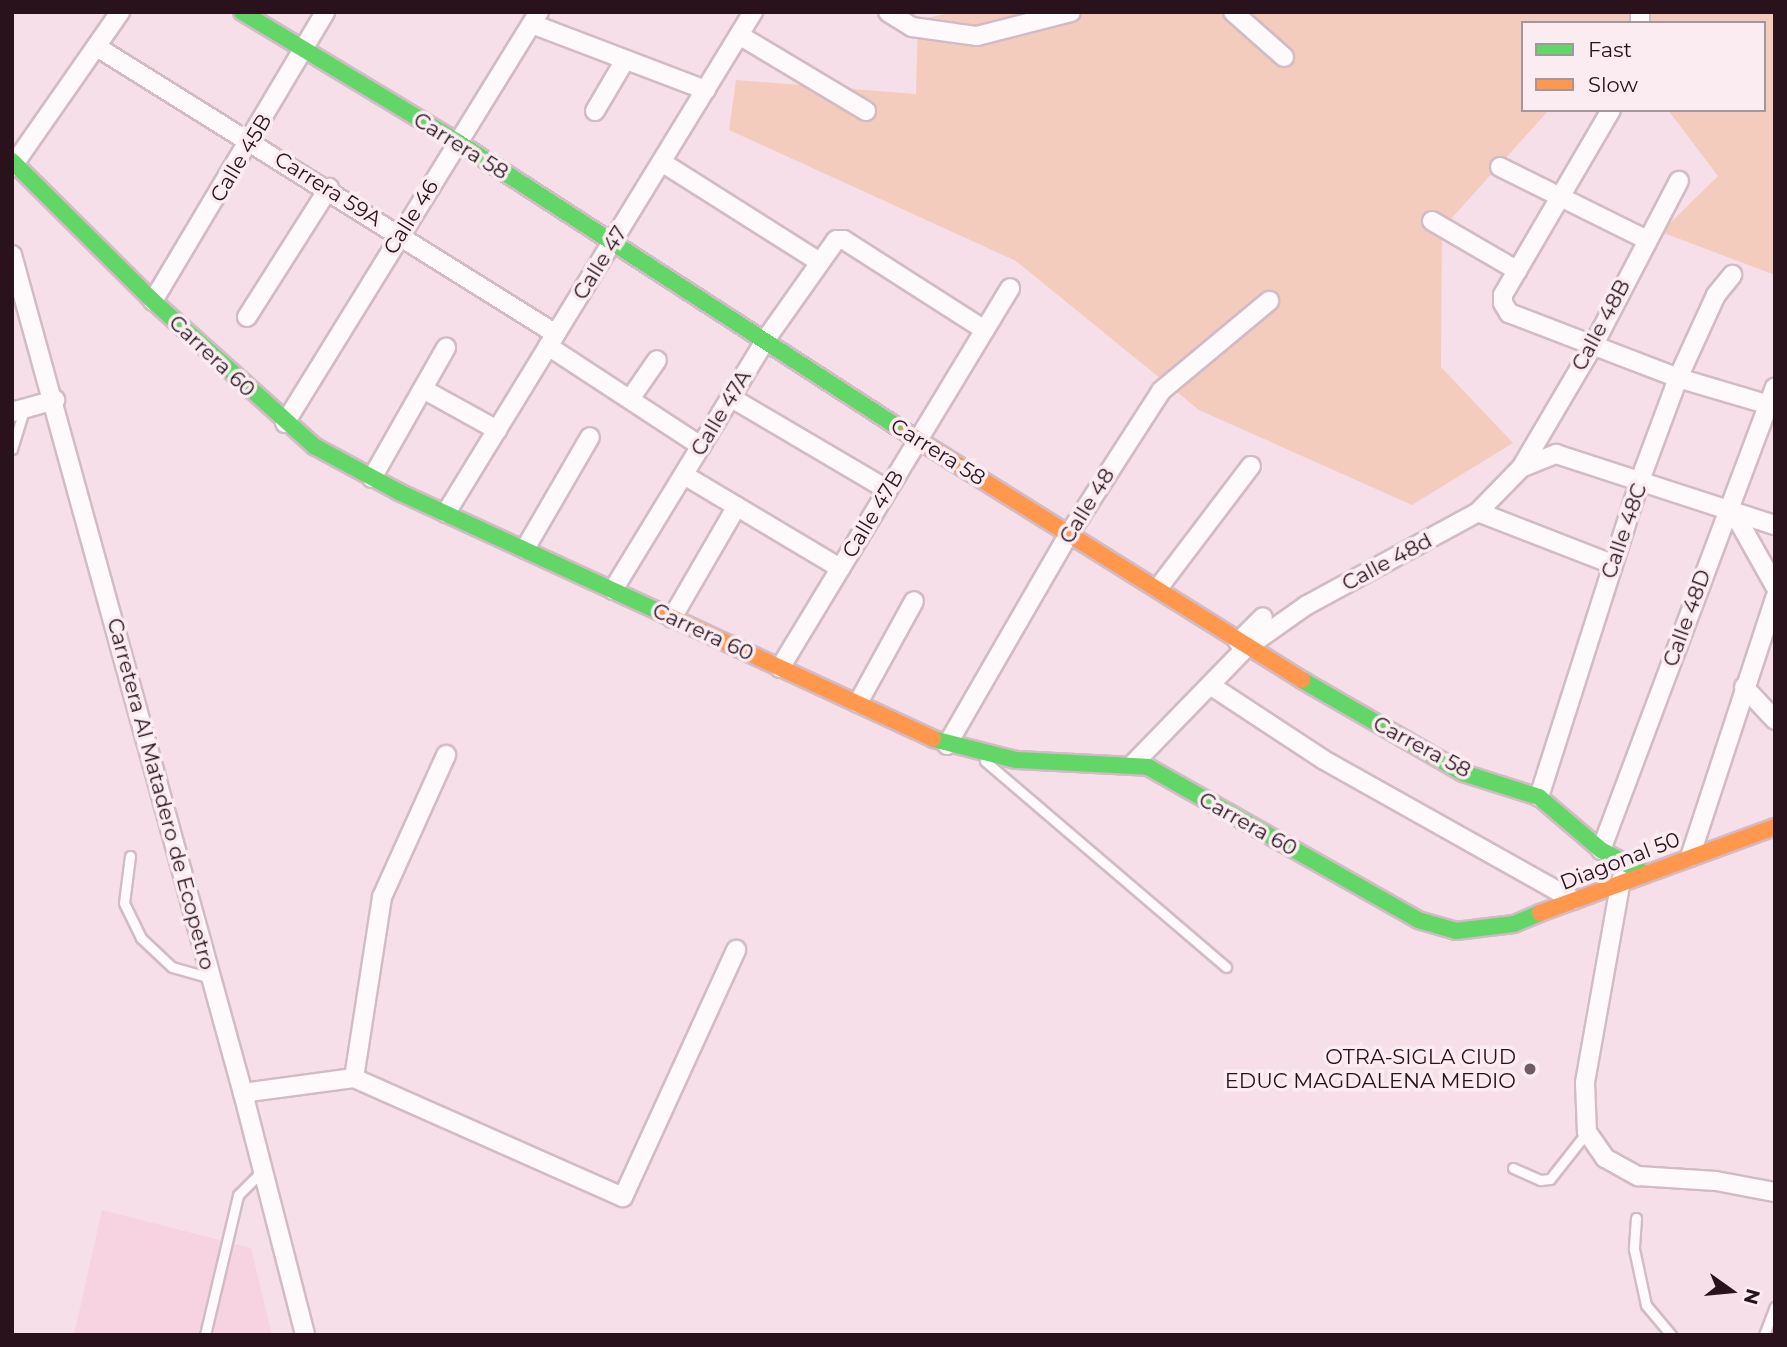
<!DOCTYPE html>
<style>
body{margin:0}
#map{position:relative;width:1787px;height:1347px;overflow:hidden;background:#f6dfe8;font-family:Montserrat,sans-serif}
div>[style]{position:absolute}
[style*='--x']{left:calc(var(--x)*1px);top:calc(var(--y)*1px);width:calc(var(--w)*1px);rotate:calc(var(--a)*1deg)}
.built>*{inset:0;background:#f7d3e1}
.green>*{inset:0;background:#f4ccbe}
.roads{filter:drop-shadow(2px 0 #d2bbc5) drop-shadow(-2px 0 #d2bbc5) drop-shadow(0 2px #d2bbc5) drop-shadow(0 -2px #d2bbc5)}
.lane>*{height:9px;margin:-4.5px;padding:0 4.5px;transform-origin:4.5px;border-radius:4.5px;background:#fefafc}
.street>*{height:18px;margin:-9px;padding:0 9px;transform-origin:9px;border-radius:9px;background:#fefafc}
.fast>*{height:16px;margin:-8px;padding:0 8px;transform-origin:8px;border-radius:8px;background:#63d668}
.slow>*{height:16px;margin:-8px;padding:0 8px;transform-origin:8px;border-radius:8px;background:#ff974d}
.dots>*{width:19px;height:19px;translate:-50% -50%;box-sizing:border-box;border:4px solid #faecf1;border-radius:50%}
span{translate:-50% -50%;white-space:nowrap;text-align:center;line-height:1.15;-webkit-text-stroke:7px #faecf1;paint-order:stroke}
.street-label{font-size:21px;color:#29121c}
.poi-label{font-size:21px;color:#29121c}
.right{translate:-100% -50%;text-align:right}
.frame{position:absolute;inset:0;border:14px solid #29121c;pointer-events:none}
.legend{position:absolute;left:1521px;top:21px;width:245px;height:91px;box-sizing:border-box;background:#faecf1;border:2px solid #a6959c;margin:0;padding:9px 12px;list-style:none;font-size:21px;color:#29121c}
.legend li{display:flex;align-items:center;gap:14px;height:35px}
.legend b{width:35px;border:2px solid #a6959c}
.north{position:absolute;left:1696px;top:1256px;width:70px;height:70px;-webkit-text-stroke:5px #faecf1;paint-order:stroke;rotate:105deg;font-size:19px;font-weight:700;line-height:28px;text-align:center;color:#29121c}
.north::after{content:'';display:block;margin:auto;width:24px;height:32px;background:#29121c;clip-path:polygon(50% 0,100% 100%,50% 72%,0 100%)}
</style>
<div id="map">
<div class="built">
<i style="clip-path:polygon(102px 1210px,251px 1248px,272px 1335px,74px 1335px)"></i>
</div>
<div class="green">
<i style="clip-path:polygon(954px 12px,1775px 12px,1775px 275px,1661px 232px,1718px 176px,1668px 110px,1764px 110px,1764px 23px,1523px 23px,1523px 110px,1549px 110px,1442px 229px,1441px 367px,1513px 443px,1412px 505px,1199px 410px,1016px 261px,729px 130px,736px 80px,916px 94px,918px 20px)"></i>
</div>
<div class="roads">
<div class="lane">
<i style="--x:12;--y:449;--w:41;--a:-72.9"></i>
<i style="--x:985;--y:761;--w:317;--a:40.5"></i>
<i style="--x:130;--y:856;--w:47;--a:97.3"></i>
<i style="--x:124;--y:903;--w:39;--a:64"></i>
<i style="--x:141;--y:938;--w:42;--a:43.1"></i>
<i style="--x:172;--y:967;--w:41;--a:15.8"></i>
<i style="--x:1513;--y:1168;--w:30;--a:24"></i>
<i style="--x:1540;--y:1180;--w:10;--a:-6"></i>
<i style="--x:1550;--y:1179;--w:60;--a:-51.8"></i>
<i style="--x:1636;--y:1218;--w:31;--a:94"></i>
<i style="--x:1634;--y:1249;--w:57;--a:77.9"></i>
<i style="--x:1646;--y:1305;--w:39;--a:50"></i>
<i style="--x:205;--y:1335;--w:144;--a:-76.7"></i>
<i style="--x:238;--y:1195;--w:35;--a:-45"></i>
<i style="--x:1764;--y:1335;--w:30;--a:-69"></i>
</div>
<div class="street">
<i style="--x:888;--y:12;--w:28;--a:32"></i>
<i style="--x:912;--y:27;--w:66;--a:7.9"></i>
<i style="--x:977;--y:36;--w:97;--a:-14.3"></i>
<i style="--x:1233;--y:12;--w:68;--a:41.4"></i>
<i style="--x:1640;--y:12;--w:11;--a:90"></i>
<i style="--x:532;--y:24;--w:186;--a:20.8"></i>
<i style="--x:739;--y:35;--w:148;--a:30.9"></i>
<i style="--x:97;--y:47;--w:541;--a:32.02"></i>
<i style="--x:1611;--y:110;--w:214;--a:120.3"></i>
<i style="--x:1503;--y:295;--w:8;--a:90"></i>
<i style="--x:1503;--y:303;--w:12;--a:59"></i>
<i style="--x:1509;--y:313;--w:181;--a:21"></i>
<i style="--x:1678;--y:378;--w:95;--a:16.5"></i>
<i style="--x:595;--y:111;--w:59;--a:-59.5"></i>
<i style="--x:663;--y:163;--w:183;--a:32.3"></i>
<i style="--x:12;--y:167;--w:189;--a:-55.1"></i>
<i style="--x:1500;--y:167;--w:162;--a:26.4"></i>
<i style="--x:1432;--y:221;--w:99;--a:30.2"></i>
<i style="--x:12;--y:255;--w:869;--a:74.59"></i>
<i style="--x:243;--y:1093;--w:250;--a:75.6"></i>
<i style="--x:153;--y:301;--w:336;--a:-59.2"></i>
<i style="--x:247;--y:317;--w:153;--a:-57.6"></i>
<i style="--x:548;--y:346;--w:183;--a:33.2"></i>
<i style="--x:423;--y:389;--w:85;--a:29"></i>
<i style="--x:730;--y:397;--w:183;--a:30.5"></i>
<i style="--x:630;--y:399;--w:47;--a:-55.3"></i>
<i style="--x:12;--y:412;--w:45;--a:-15.6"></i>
<i style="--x:285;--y:423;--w:483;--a:-58.3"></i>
<i style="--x:1521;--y:468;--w:38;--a:-22"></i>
<i style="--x:1556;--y:454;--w:230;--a:18"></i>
<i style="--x:684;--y:475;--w:182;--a:30.8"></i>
<i style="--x:372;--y:478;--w:150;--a:-60.4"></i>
<i style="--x:1478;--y:512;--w:144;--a:21.2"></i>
<i style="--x:446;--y:513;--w:588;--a:-58.5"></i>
<i style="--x:1734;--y:513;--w:84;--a:60.7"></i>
<i style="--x:525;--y:549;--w:129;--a:-59.9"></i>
<i style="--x:1159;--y:587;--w:152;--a:-52.8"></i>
<i style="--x:613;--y:590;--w:294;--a:-58.6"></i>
<i style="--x:766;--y:339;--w:121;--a:-54.7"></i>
<i style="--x:836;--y:240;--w:8;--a:0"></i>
<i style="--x:844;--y:240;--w:167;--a:32.6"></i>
<i style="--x:672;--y:618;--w:129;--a:-59.9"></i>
<i style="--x:1238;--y:642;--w:35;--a:-45"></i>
<i style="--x:780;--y:668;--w:444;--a:-58.8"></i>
<i style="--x:1210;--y:685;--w:136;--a:33.3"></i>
<i style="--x:1324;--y:760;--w:286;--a:29.3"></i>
<i style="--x:1744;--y:687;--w:45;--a:46.8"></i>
<i style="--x:858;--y:703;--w:116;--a:-61.2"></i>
<i style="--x:947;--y:745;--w:244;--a:-60"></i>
<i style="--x:1069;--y:534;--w:170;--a:-57.2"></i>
<i style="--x:1161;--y:391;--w:141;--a:-39.8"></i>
<i style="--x:1134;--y:763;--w:161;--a:-45.8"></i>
<i style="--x:1246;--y:648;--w:75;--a:-35.2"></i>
<i style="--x:1307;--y:605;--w:195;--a:-28.5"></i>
<i style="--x:1478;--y:512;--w:62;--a:-45.7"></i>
<i style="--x:1521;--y:468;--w:144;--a:-59.5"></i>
<i style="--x:1594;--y:344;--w:184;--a:-62.5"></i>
<i style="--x:1539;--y:797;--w:330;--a:-72.3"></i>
<i style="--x:1639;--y:483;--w:112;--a:-69.6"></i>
<i style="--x:1678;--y:378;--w:91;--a:-65.4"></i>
<i style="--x:1716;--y:295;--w:26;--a:-51"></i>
<i style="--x:1601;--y:850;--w:494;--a:-69.4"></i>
<i style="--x:1690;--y:857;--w:273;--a:-71.8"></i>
<i style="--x:1621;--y:880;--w:206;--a:100.1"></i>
<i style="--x:1585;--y:1083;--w:49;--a:87.7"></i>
<i style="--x:1587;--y:1132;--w:32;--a:55"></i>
<i style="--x:1605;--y:1158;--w:38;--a:29"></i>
<i style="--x:1638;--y:1176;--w:78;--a:3.7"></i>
<i style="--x:1716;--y:1181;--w:60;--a:10.6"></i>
<i style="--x:354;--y:1078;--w:183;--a:-81.2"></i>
<i style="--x:382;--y:897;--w:156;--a:-65.7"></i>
<i style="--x:243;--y:1093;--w:112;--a:-7.7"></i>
<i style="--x:354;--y:1078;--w:294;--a:23.9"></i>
<i style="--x:623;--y:1197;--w:272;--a:-65.4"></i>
</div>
<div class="fast">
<i style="--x:242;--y:12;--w:253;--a:31.1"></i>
<i style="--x:459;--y:143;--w:534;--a:32.92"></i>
<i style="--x:12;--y:161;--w:199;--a:44.8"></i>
<i style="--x:153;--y:301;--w:217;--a:42"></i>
<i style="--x:314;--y:446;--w:97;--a:28.4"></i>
<i style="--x:399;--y:492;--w:287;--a:24.7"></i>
<i style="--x:1302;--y:680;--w:186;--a:30"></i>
<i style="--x:1463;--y:773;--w:80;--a:17.5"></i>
<i style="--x:1539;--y:797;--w:82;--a:40.5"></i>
<i style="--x:1601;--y:850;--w:47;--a:28.2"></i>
<i style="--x:933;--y:739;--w:86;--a:14.2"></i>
<i style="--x:1016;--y:760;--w:132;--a:3"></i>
<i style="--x:1148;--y:767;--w:310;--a:29.5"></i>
<i style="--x:1418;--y:920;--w:40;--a:16"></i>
<i style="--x:1456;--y:931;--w:58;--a:-6.9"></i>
<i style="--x:1514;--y:924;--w:28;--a:-23"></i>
</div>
<div class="slow">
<i style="--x:907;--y:433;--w:466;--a:32"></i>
<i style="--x:660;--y:612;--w:301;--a:24.9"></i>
<i style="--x:1540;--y:913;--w:250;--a:-20.1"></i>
</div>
</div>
<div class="dots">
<i style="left:1530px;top:1069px;background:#715a63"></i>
</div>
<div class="street-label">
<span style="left:461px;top:146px;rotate:32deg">Carrera 58</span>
<span style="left:241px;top:158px;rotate:-59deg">Calle 45B</span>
<span style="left:328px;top:189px;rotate:32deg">Carrera 59A</span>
<span style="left:411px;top:217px;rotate:-58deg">Calle 46</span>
<span style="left:600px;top:263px;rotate:-58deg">Calle 47</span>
<span style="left:1601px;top:325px;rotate:-62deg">Calle 48B</span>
<span style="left:212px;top:356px;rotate:43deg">Carrera 60</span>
<span style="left:721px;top:413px;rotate:-59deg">Calle 47A</span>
<span style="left:938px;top:452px;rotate:32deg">Carrera 58</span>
<span style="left:1087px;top:506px;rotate:-58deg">Calle 48</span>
<span style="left:873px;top:514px;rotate:-59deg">Calle 47B</span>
<span style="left:1624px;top:531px;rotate:-71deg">Calle 48C</span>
<span style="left:1387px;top:562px;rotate:-28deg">Calle 48d</span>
<span style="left:1687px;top:618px;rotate:-70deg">Calle 48D</span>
<span style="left:703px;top:632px;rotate:25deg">Carrera 60</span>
<span style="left:1422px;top:747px;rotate:28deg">Carrera 58</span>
<span style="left:161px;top:794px;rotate:75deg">Carretera Al Matadero de Ecopetro</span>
<span style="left:1248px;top:824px;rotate:29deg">Carrera 60</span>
<span style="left:1620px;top:861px;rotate:-21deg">Diagonal 50</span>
</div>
<div class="poi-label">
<span class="right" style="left:1516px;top:1069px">OTRA-SIGLA CIUD<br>EDUC MAGDALENA MEDIO</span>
</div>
<div class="frame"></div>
<ul class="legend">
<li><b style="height:9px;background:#63d668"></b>Fast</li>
<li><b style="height:9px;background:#ff974d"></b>Slow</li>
</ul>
<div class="north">N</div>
</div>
